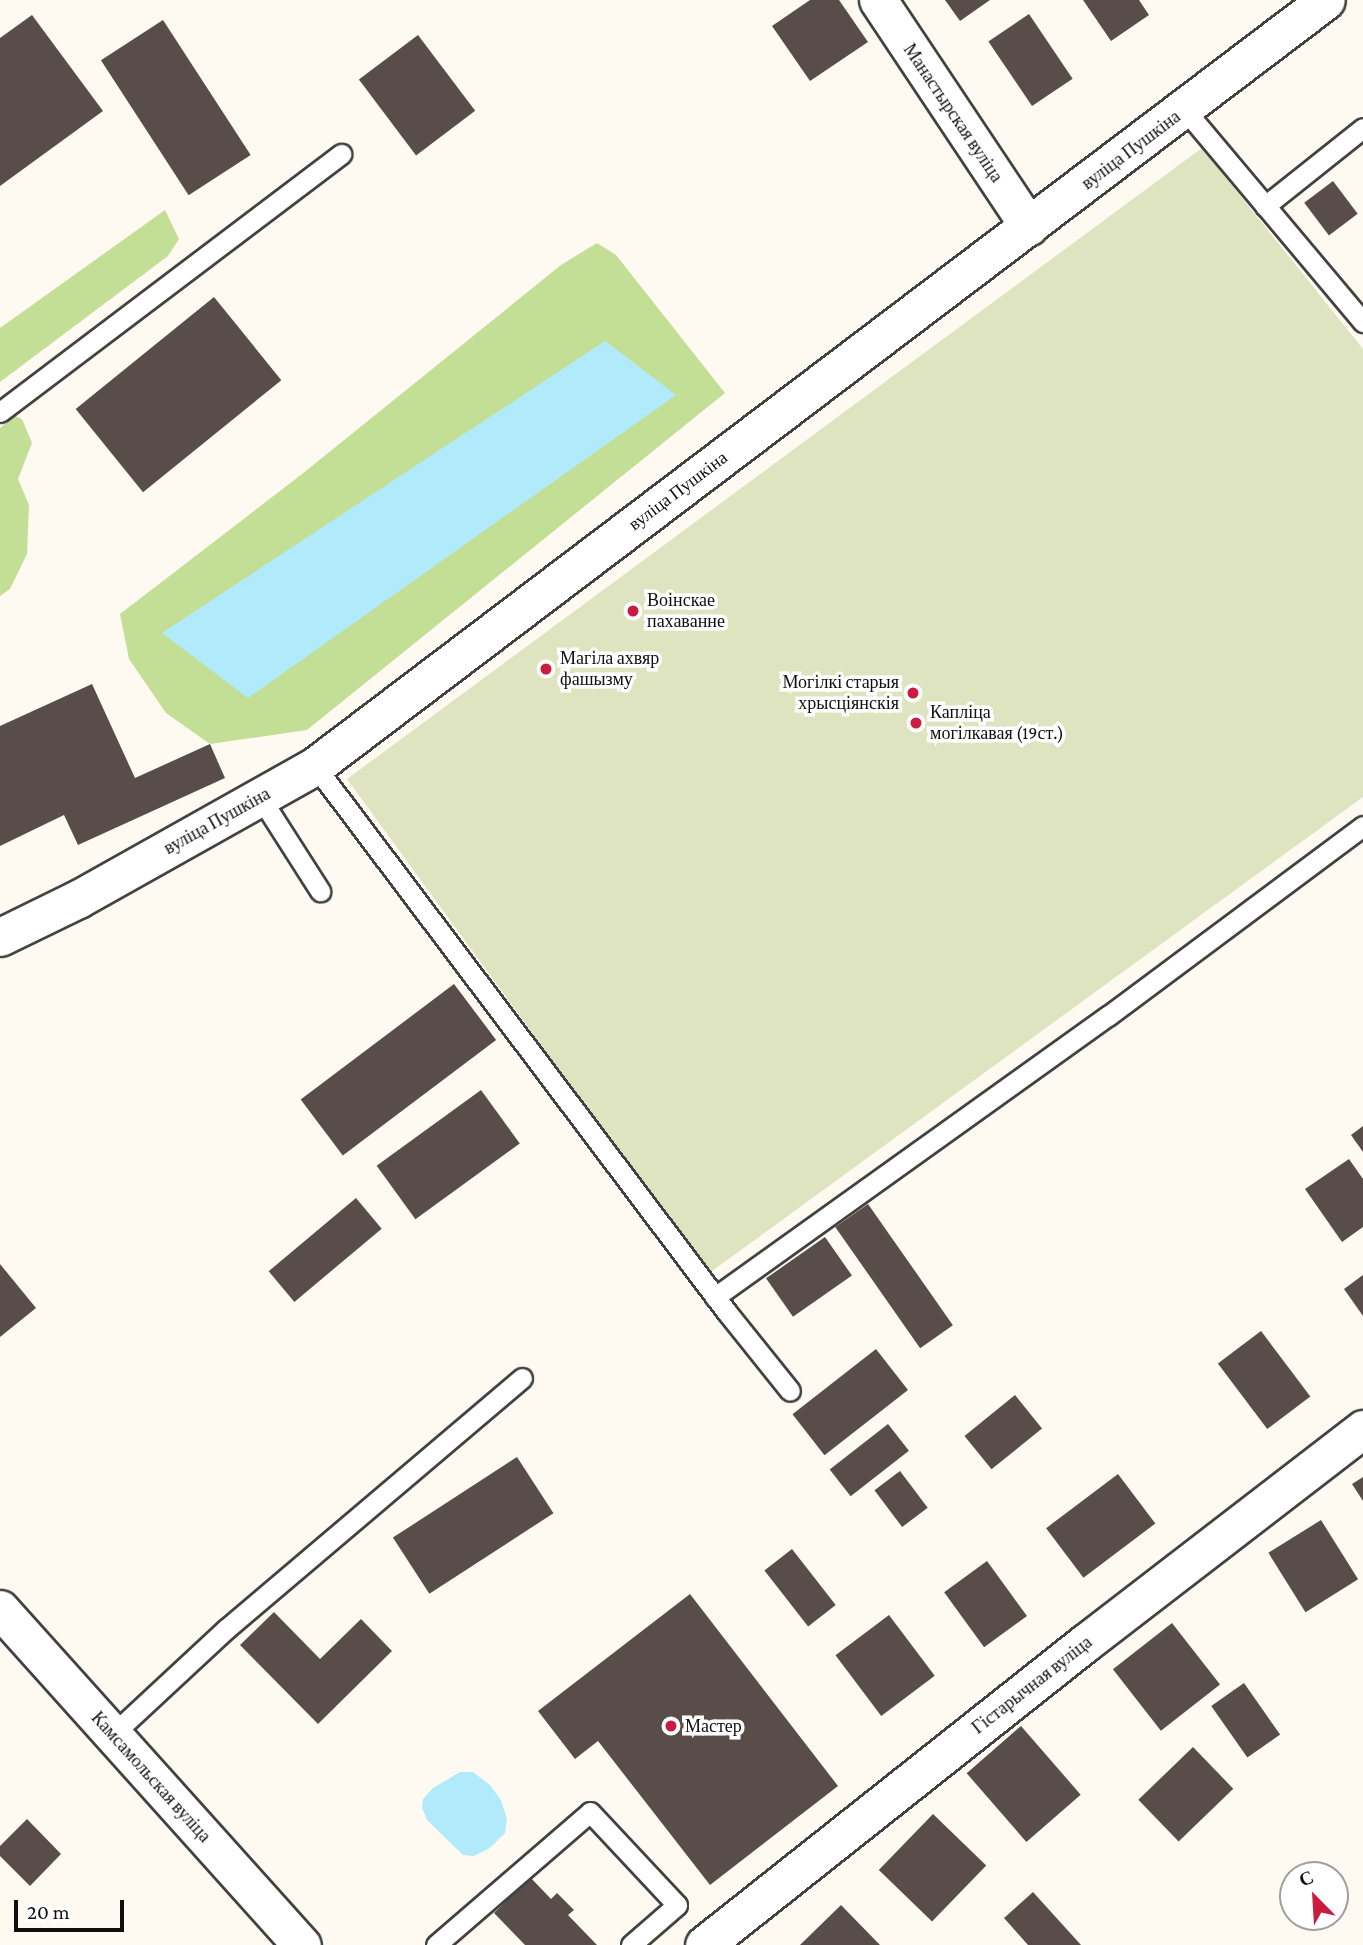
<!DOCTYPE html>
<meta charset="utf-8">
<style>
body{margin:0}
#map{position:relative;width:1363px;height:1945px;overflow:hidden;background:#fffaf1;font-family:"Crimson Pro",serif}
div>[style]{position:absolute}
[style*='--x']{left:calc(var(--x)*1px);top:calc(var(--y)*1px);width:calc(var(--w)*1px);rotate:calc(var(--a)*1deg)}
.forest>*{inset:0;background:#c3df95}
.cemetery>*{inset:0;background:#dee4bf}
.water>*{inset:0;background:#b1ebfb}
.building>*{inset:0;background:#594d4a;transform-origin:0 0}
.roads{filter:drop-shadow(2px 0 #424242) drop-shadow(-2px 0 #424242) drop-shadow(0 2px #424242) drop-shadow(0 -2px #424242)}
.service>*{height:19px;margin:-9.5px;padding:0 9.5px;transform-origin:9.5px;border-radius:9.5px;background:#fff}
.minor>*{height:37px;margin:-18.5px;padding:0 18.5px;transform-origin:18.5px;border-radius:18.5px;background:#fff}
.dots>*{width:19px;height:19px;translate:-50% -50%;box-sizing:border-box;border:4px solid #fff;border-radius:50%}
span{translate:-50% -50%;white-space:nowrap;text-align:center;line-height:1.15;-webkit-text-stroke:7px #fff;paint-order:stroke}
.street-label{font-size:18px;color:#0f0f0f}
.poi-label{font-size:18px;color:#0f0f0f}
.left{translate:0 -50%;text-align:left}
.right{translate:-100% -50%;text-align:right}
.north{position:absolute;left:1279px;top:1861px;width:70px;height:70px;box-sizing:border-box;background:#fff;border:2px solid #9f9f9f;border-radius:50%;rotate:336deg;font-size:19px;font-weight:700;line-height:28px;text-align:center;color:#0f0f0f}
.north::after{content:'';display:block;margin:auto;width:24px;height:32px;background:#ca1c41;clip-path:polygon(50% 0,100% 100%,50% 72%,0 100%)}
.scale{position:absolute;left:14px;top:1900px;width:110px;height:32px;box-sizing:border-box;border:4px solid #0f0f0f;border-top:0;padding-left:9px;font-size:21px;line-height:24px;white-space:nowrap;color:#0f0f0f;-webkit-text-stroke:5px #fff;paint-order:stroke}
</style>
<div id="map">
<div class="forest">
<i style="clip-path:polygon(165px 210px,179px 239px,168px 256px,0 382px,0 328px)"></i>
<i style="clip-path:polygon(597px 243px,616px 255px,725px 393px,307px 730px,210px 744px,166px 713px,129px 659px,120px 614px,302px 474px,561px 265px)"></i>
<i style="clip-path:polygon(15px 416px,22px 419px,32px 443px,18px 479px,29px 505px,27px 554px,10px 589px,0 596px,0 428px)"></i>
</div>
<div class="cemetery">
<i style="clip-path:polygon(1202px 148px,1363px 349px,1363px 797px,708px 1274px,347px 779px)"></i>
</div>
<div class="water">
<i style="clip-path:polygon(605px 341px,676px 395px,248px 698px,162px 633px)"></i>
<i style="clip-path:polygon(460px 1772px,473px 1772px,490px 1785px,501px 1800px,507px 1819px,505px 1833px,490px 1848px,474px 1856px,463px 1855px,427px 1820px,422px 1808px,423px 1799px,433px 1788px)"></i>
</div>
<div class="building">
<i style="clip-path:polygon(810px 0,839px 0,868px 42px,810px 81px,772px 26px)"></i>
<i style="clip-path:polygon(945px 0,990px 0,960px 21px)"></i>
<i style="clip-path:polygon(1083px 0,1139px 0,1149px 15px,1111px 41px)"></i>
<i style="left:1029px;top:14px;width:78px;height:49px;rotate:56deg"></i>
<i style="clip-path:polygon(32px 15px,103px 111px,0 186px,0 38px)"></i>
<i style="left:163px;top:20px;width:161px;height:74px;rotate:57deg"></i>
<i style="left:418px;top:35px;width:95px;height:74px;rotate:53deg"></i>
<i style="left:1333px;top:181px;width:41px;height:36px;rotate:53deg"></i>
<i style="left:214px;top:297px;width:107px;height:178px;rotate:51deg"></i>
<i style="clip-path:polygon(92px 684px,135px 778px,210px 744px,225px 778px,78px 845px,64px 815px,0 846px,0 726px)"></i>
<i style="left:454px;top:984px;width:70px;height:192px;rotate:53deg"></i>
<i style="left:481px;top:1090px;width:66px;height:129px;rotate:54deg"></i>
<i style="clip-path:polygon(1363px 1126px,1363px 1152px,1351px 1135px)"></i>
<i style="clip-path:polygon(1349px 1159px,1363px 1179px,1363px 1227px,1342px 1242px,1305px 1189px)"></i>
<i style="left:356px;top:1198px;width:40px;height:114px;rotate:50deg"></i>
<i style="left:868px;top:1204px;width:148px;height:40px;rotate:55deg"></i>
<i style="left:825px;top:1237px;width:47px;height:72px;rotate:55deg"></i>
<i style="clip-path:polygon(0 1264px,36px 1308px,0 1337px)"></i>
<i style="clip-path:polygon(1363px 1275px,1363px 1316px,1344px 1289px)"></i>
<i style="left:1261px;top:1331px;width:82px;height:54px;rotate:53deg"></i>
<i style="left:876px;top:1349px;width:52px;height:106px;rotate:52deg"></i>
<i style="left:1015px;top:1395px;width:43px;height:65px;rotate:51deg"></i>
<i style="left:888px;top:1424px;width:34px;height:74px;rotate:52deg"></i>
<i style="left:517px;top:1457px;width:67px;height:148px;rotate:57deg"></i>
<i style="left:900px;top:1471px;width:46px;height:32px;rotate:53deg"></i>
<i style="left:1118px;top:1474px;width:62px;height:90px;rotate:53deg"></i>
<i style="clip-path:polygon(1363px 1477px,1363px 1501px,1352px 1484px)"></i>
<i style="left:1321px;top:1520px;width:70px;height:62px;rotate:58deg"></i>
<i style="left:792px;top:1549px;width:71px;height:35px;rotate:52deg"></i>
<i style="left:987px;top:1561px;width:68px;height:53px;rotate:54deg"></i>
<i style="clip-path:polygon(690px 1594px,838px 1786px,710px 1885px,598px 1741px,575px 1759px,538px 1711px)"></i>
<i style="clip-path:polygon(274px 1612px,320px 1659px,361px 1619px,392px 1651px,318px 1724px,240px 1645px)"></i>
<i style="left:889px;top:1615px;width:76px;height:67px;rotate:53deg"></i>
<i style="left:1172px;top:1623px;width:78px;height:75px;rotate:52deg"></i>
<i style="left:1244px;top:1683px;width:63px;height:40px;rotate:55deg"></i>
<i style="left:1021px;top:1726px;width:91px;height:72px;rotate:49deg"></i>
<i style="left:1193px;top:1747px;width:58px;height:76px;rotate:46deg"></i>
<i style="left:933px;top:1814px;width:74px;height:78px;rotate:44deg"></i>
<i style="clip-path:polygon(27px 1819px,61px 1854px,30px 1886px,0 1856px,0 1846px)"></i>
<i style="clip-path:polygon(530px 1877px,551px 1899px,557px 1893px,574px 1910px,568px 1915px,597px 1945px,525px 1945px,494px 1913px)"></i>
<i style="clip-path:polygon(1033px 1892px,1081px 1945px,1028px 1945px,1004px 1918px)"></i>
<i style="clip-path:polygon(841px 1905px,880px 1945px,800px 1945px)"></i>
</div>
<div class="roads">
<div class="service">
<i style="--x:1185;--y:110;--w:277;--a:50"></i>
<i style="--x:1265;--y:206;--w:125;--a:-38.5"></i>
<i style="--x:0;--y:412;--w:428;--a:-37.1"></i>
<i style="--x:315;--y:766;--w:683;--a:52.98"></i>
<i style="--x:726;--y:1311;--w:102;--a:51.3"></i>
<i style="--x:260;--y:797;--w:112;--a:57.4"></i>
<i style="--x:715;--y:1297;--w:483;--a:-35.6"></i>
<i style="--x:1108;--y:1016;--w:318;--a:-36.7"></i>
<i style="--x:113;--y:1734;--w:154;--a:-42.9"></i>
<i style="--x:226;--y:1629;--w:388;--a:-40.3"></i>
<i style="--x:436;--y:1945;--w:203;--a:-40.8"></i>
<i style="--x:590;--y:1812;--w:127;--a:46.9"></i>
<i style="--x:677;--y:1905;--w:61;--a:139"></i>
</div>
<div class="minor">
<i style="--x:878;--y:0;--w:272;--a:56.3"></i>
<i style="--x:0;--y:937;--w:87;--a:-26"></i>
<i style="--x:78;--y:899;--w:272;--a:-29.3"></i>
<i style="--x:315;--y:766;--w:1268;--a:-37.15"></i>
<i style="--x:0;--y:1609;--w:452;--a:48.1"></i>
<i style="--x:704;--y:1945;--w:486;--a:-38.4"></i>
<i style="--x:1085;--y:1643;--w:351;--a:-37.6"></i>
</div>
</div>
<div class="dots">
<i style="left:633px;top:611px;background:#ca1c41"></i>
<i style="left:546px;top:669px;background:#ca1c41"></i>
<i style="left:913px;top:693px;background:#ca1c41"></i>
<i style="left:916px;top:723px;background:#ca1c41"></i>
<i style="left:671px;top:1726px;background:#ca1c41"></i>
</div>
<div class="street-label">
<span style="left:953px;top:113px;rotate:56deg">Манастырская вуліца</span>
<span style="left:1131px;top:150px;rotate:-37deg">вуліца Пушкіна</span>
<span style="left:678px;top:491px;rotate:-37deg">вуліца Пушкіна</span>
<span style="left:217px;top:821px;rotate:-29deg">вуліца Пушкіна</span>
<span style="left:1032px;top:1685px;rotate:-38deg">Гістарычная вуліца</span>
<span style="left:151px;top:1777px;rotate:48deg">Камсамольская вуліца</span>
</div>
<div class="poi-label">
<span class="left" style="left:647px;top:611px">Воінскае<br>пахаванне</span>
<span class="left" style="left:560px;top:669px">Магіла ахвяр<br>фашызму</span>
<span class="right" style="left:899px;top:693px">Могілкі старыя<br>хрысціянскія</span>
<span class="left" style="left:930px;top:723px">Капліца<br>могілкавая (19ст.)</span>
<span class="left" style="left:685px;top:1726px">Мастер</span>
</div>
<div class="north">С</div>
<div class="scale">20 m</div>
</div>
